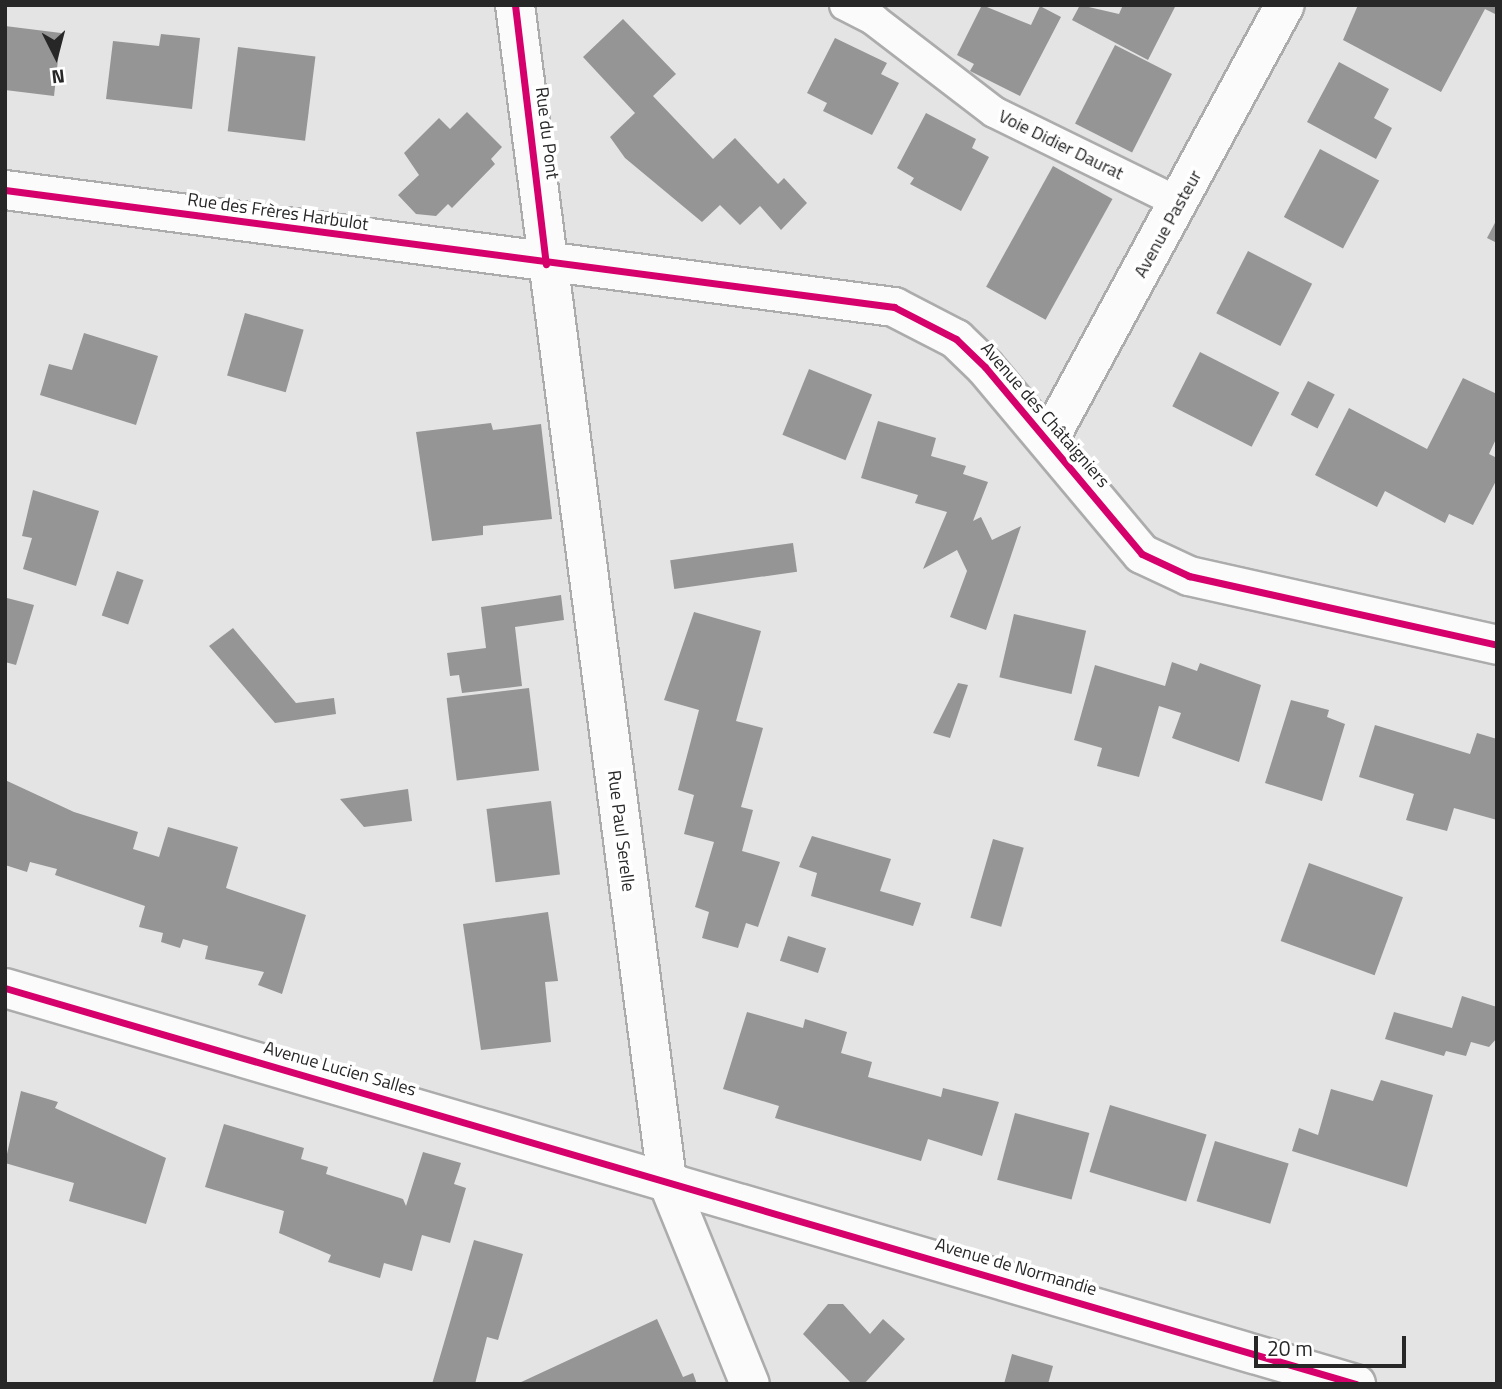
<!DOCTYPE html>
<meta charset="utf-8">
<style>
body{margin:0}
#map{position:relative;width:1502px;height:1389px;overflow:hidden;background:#e4e4e4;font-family:"Titillium Web",sans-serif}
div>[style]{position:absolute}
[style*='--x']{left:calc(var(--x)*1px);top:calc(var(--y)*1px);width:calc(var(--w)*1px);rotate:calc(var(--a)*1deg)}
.building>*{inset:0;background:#959595;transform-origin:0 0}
.roads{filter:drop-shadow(2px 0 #acacac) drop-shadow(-2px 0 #acacac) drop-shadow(0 2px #acacac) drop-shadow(0 -2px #acacac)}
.lane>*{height:30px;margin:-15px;padding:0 15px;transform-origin:15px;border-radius:15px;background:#fbfbfb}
.street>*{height:38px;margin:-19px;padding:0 19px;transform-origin:19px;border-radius:19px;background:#fbfbfb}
.cycleway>*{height:7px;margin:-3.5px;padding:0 3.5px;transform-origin:3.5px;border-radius:3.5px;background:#d6006c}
span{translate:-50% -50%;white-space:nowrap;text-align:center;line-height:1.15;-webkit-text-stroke:7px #fff;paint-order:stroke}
.street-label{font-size:18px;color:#272728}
.frame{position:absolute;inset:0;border:7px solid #272728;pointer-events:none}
.north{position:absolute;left:21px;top:21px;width:70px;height:70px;-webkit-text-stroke:5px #fff;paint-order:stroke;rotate:174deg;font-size:19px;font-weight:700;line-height:28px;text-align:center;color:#272728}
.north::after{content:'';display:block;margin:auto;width:24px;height:32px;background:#272728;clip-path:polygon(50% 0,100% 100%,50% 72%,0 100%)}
.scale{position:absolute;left:1254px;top:1336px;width:152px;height:32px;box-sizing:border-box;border:4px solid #272728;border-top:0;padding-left:9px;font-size:21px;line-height:24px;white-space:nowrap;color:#272728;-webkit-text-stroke:5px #fff;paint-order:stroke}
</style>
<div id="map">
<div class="building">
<i style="clip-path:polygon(982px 5px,1031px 25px,1040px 6px,1061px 17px,1020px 96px,970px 71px,974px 64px,957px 55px)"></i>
<i style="clip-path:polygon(1080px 5px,1119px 14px,1123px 5px,1176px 5px,1148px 60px,1072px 20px)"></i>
<i style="clip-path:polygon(1358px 5px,1497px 5px,1497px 15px,1485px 9px,1441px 92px,1343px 40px)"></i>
<i style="clip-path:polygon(623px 19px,676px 74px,653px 96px,713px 159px,735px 138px,778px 184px,784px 178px,807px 203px,781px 230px,760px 206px,740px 225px,720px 205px,702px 222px,625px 158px,610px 137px,635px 113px,583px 57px)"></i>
<i style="clip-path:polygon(5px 26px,61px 33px,54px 96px,5px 90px)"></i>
<i style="clip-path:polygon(161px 34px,200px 38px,192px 109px,106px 99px,113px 41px,159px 46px)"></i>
<i style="clip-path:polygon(835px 38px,887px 63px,881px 74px,899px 83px,872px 135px,823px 111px,827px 103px,807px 93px)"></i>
<i style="left:1115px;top:45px;width:64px;height:88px;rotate:27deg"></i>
<i style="left:238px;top:47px;width:78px;height:85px;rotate:7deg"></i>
<i style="clip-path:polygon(1339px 62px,1389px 89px,1374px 118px,1392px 128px,1376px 159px,1307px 122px)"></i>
<i style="clip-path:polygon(467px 112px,502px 147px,491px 159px,495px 164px,452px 208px,448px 204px,436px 216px,416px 214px,398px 195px,419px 175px,404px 153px,439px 118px,450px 129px)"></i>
<i style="clip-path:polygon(926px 113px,976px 139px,972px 148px,989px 157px,961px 211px,910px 184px,914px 178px,897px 168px)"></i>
<i style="left:1320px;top:149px;width:67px;height:77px;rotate:28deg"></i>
<i style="left:1053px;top:166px;width:68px;height:138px;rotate:29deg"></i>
<i style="clip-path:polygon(1497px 219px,1497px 243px,1487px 238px)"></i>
<i style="left:1248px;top:251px;width:72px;height:70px;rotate:27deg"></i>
<i style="left:245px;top:313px;width:61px;height:65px;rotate:16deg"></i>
<i style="clip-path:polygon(84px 333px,158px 356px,136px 425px,40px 395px,49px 364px,72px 370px)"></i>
<i style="left:1200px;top:352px;width:89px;height:61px;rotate:27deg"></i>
<i style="left:809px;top:369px;width:68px;height:71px;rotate:22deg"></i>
<i style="clip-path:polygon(1463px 378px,1497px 394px,1497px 437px,1489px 454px,1497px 458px,1497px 479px,1473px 525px,1449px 514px,1445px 523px,1385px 491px,1377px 507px,1315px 475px,1349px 408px,1427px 449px)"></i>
<i style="left:1308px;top:381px;width:30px;height:38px;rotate:27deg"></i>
<i style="clip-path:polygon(878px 421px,936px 438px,931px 456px,966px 466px,963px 474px,988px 482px,973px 521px,981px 517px,992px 540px,1021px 526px,986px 630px,950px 617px,967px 571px,957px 550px,923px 569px,947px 512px,915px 503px,918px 495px,861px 478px)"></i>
<i style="clip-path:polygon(491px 423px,493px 430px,541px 424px,552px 519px,483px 526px,483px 535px,432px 541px,416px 432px)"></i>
<i style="clip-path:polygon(33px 490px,99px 511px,76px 586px,23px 569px,32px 538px,22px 536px)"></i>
<i style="left:793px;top:543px;width:29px;height:124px;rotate:82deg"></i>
<i style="left:117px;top:571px;width:28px;height:47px;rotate:19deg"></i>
<i style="clip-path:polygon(561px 595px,564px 620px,515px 627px,522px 686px,462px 693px,459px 675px,450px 676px,447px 653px,486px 648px,481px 607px)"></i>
<i style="clip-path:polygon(7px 598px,34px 605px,16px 665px,5px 662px)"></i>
<i style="clip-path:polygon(694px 612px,761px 631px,736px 721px,763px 728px,741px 807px,753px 810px,742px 851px,780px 862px,758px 927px,746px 923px,738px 948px,702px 938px,709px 912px,695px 907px,714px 842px,684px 834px,694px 795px,678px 790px,699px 710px,664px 700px)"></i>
<i style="left:1014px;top:614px;width:74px;height:65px;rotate:13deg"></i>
<i style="clip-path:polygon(233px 628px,296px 703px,334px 698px,336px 714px,275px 723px,209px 646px)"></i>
<i style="clip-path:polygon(1172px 662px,1197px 671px,1200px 663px,1261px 685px,1239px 762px,1172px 738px,1181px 713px,1159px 706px,1139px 777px,1097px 766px,1102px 748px,1074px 740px,1095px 665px,1165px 686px)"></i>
<i style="clip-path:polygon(958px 683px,968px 685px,950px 738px,933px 733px)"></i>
<i style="left:529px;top:688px;width:83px;height:83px;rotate:83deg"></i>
<i style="clip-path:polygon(1291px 700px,1329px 710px,1327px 717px,1345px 724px,1322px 801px,1265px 783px)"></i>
<i style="clip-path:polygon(1375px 725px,1470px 754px,1477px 733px,1497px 739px,1497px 820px,1454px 808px,1447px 831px,1406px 820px,1414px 794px,1359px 777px)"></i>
<i style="clip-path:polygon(5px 780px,74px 812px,138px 832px,133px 849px,159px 857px,168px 827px,238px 847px,226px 888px,306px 915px,282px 994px,258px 985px,264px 972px,205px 959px,208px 946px,183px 939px,180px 948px,161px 942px,163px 933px,139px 927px,145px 906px,55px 875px,57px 869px,30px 862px,27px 872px,5px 865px)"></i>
<i style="clip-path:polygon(408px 789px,412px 821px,364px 827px,340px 799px)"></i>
<i style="left:551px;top:801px;width:74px;height:65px;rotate:83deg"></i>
<i style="clip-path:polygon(812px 836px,891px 859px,880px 891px,921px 903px,913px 926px,811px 896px,817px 873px,799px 867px)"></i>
<i style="left:993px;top:839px;width:32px;height:82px;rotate:16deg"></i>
<i style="left:1309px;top:863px;width:100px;height:83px;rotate:20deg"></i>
<i style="clip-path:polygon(548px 912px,558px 981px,545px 982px,551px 1042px,481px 1050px,463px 924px)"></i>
<i style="left:788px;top:936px;width:40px;height:26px;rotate:18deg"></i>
<i style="clip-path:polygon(1462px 996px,1497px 1007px,1497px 1038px,1489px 1047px,1471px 1042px,1466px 1056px,1446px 1051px,1444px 1056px,1385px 1039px,1394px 1012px,1452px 1028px)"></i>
<i style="clip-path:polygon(747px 1012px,803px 1028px,805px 1019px,847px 1032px,841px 1053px,872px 1062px,868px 1077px,941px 1097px,943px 1088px,999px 1102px,982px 1156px,928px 1139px,921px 1161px,775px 1118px,779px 1106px,723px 1089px)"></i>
<i style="clip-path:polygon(1381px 1080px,1433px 1095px,1407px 1187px,1292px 1151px,1299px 1128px,1318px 1135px,1331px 1089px,1373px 1101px)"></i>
<i style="clip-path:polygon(21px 1091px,58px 1102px,55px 1108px,166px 1158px,146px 1224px,69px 1201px,74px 1183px,5px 1163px)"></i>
<i style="left:1110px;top:1105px;width:101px;height:70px;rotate:17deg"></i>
<i style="left:1015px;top:1113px;width:77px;height:69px;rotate:15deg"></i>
<i style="clip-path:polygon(224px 1124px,304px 1148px,301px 1159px,328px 1167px,326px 1174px,403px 1199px,406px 1206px,423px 1152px,461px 1163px,454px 1184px,466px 1188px,450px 1243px,422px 1235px,412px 1271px,384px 1263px,380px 1278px,328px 1262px,331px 1255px,279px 1233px,284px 1211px,205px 1187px)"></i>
<i style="left:1215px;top:1141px;width:77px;height:63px;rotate:17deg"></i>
<i style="clip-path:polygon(474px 1240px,523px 1254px,498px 1340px,487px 1337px,475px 1384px,432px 1384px)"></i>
<i style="clip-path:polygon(828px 1304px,843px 1304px,870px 1334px,883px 1319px,905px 1339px,864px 1384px,852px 1384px,803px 1334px)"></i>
<i style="clip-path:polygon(657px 1319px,683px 1377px,693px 1373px,697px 1384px,517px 1384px)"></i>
<i style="clip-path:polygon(1012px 1354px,1053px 1366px,1048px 1384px,1004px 1384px)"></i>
</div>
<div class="roads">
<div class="lane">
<i style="--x:845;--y:5;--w:33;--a:27"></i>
<i style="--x:874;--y:20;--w:151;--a:37.5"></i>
<i style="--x:994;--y:112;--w:207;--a:26.1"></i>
</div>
<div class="street">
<i style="--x:515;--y:5;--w:1185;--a:82.63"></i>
<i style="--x:667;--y:1180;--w:220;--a:67.9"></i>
<i style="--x:5;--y:190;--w:897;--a:7.5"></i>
<i style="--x:894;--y:307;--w:70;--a:27.3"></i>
<i style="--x:956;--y:339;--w:40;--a:44"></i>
<i style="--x:985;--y:367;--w:244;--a:50"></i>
<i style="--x:1142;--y:554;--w:52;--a:25.1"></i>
<i style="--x:1189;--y:576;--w:316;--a:12.6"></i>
<i style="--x:1048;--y:441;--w:496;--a:-61.5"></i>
<i style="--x:5;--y:988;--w:1408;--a:16.34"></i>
</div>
</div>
<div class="cycleway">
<i style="--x:515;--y:5;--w:261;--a:83.2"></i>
<i style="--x:5;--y:190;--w:897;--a:7.5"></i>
<i style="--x:894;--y:307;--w:70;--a:27.3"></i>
<i style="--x:956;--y:339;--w:40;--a:44"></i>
<i style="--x:985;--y:367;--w:244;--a:50"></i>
<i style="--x:1142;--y:554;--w:52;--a:25.1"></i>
<i style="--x:1189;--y:576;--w:316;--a:12.6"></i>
<i style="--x:5;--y:988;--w:1408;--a:16.34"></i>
</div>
<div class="street-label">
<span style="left:547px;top:133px;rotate:83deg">Rue du Pont</span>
<span style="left:1061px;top:145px;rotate:26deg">Voie Didier Daurat</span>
<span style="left:278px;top:212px;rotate:8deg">Rue des Frères Harbulot</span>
<span style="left:1168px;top:224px;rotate:-61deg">Avenue Pasteur</span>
<span style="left:1045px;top:415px;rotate:49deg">Avenue des Châtaigniers</span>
<span style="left:621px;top:831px;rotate:83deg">Rue Paul Serelle</span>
<span style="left:340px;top:1069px;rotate:16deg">Avenue Lucien Salles</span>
<span style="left:1016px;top:1267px;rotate:16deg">Avenue de Normandie</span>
</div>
<div class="frame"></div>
<div class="north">N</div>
<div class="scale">20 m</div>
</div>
